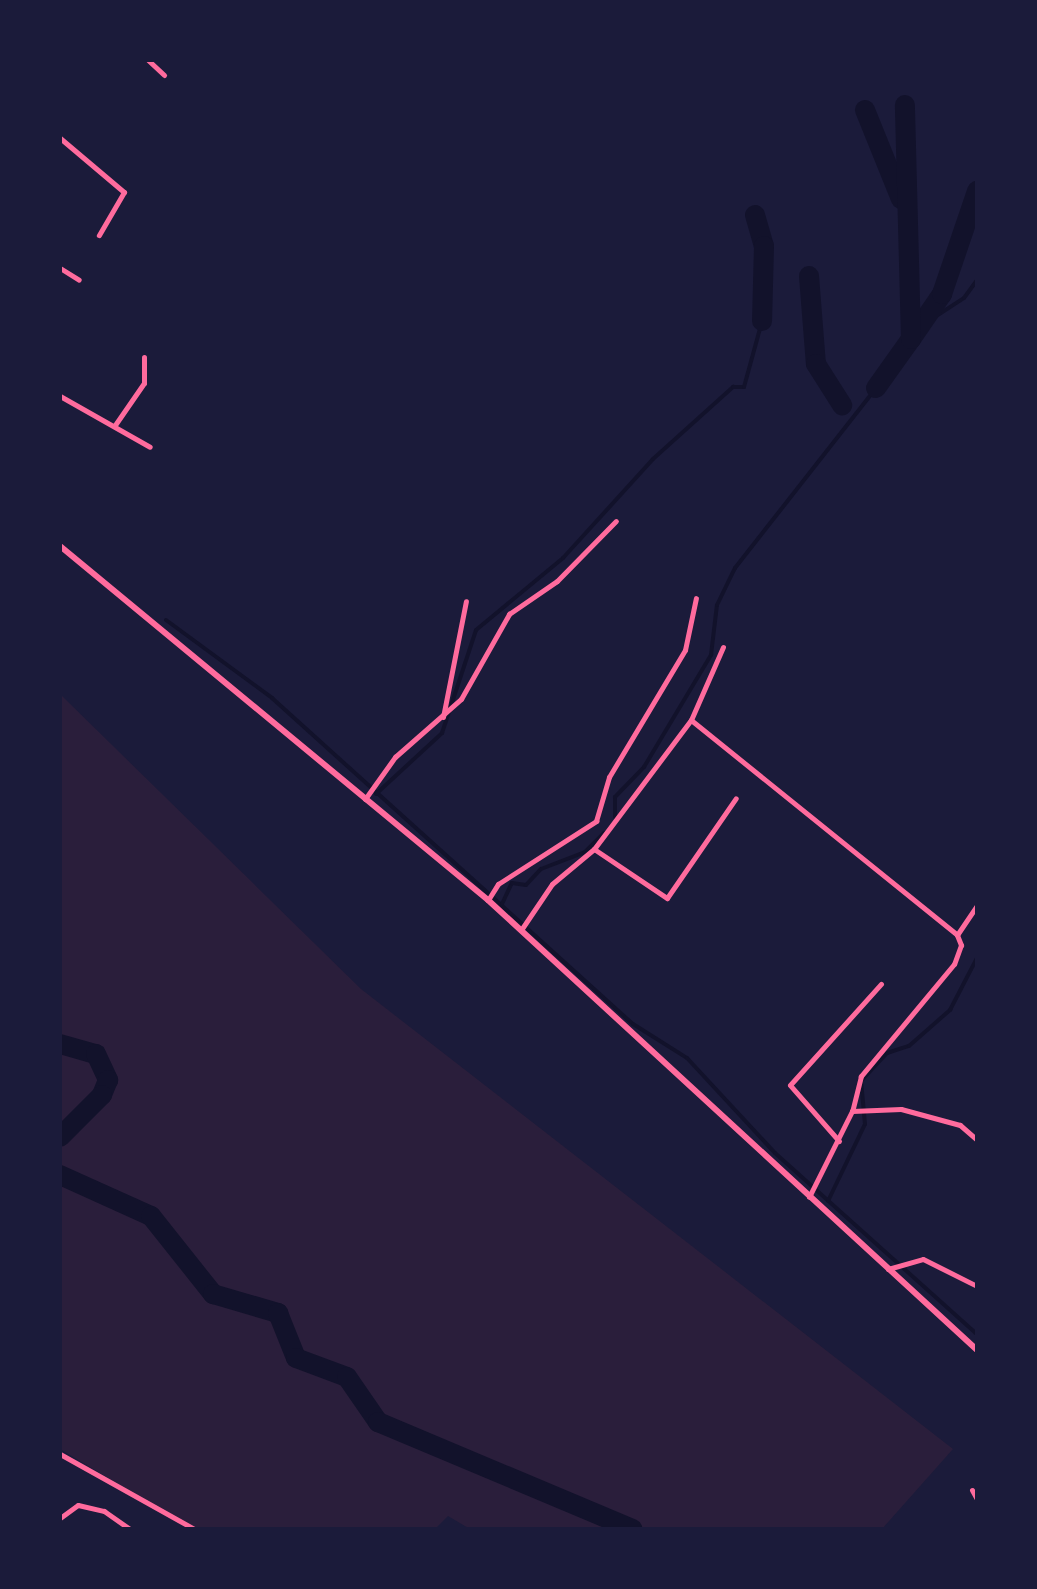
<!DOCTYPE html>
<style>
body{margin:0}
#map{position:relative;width:1037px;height:1589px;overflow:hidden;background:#1b1b3a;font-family:"Work Sans",sans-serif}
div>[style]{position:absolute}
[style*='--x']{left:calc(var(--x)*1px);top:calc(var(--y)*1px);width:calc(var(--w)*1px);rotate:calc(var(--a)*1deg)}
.green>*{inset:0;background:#2a1e3b}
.stream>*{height:4px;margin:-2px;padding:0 2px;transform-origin:2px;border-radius:2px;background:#12122b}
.river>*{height:20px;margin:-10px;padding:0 10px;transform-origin:10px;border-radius:10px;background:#12122b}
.minor>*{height:5px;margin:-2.5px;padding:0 2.5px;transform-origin:2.5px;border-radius:2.5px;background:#ff6b9d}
.secondary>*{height:6px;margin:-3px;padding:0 3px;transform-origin:3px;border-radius:3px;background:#ff6b9d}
span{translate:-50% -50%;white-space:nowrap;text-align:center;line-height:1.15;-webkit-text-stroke:9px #1b1b3a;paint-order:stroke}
.frame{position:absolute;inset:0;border:62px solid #1b1b3a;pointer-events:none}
</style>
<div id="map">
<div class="green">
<i style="clip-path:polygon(60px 694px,361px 989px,953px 1449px,882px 1529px,470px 1529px,448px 1516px,435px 1529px,193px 1529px,60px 1449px)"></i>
</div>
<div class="stream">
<i style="--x:921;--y:326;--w:51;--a:-33.1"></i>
<i style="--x:964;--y:298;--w:22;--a:-54"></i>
<i style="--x:166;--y:620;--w:132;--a:36.3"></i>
<i style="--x:272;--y:698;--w:486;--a:42.1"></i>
<i style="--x:633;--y:1024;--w:64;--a:32.2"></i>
<i style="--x:687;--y:1058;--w:129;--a:47.2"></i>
<i style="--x:775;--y:1153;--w:271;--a:41.9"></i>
<i style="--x:376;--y:794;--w:90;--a:-42.7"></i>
<i style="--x:442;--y:733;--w:108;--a:-71.7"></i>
<i style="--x:476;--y:630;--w:113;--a:-39.6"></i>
<i style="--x:563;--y:558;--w:134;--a:-47.7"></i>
<i style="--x:653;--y:459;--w:108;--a:-42"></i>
<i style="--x:733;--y:387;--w:11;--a:0"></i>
<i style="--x:744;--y:387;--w:68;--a:-74.7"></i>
<i style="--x:615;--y:817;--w:20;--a:-90"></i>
<i style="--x:615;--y:797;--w:42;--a:-46"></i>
<i style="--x:644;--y:767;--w:131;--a:-59.1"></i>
<i style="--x:711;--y:655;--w:50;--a:-83.2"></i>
<i style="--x:717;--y:605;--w:41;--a:-64.1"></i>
<i style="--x:735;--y:568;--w:229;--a:-51.9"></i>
<i style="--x:502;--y:904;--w:23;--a:-65"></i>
<i style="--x:512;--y:883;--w:14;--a:8"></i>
<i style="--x:526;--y:885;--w:22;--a:-47"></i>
<i style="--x:541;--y:869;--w:47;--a:-21.1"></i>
<i style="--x:585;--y:852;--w:27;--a:-45"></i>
<i style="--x:828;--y:1201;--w:85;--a:-64.3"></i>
<i style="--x:865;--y:1124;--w:43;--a:-95.3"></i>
<i style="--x:861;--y:1081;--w:38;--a:-47"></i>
<i style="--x:887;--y:1053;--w:23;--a:-18"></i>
<i style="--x:909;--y:1046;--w:55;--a:-41.3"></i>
<i style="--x:950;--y:1010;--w:59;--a:-62.6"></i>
</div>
<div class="river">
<i style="--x:865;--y:110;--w:96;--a:68"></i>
<i style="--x:755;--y:215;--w:32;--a:74"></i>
<i style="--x:764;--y:246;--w:75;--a:91.5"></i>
<i style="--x:809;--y:276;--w:88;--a:85.5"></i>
<i style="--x:816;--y:364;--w:49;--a:57.6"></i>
<i style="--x:911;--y:339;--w:55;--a:-55.4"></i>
<i style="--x:942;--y:294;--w:109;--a:-71.2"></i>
<i style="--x:876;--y:388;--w:60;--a:-54.5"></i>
<i style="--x:911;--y:339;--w:234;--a:-91.5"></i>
<i style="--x:60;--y:1044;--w:37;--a:16"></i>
<i style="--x:96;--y:1054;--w:29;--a:65"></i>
<i style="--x:108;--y:1080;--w:16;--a:112"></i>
<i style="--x:102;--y:1095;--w:59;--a:135"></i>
<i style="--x:60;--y:1175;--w:100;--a:24.3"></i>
<i style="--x:151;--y:1216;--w:100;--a:51.5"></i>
<i style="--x:213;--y:1294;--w:68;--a:16.3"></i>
<i style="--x:278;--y:1313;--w:48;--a:68.2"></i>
<i style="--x:296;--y:1358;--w:54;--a:20.4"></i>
<i style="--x:347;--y:1377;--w:55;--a:55.4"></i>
<i style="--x:378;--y:1422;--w:276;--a:22.8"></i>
</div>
<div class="minor">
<i style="--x:148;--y:60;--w:22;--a:43"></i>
<i style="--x:60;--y:138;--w:84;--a:40.2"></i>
<i style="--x:124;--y:192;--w:50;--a:120.2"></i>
<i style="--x:60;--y:268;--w:22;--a:32"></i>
<i style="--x:60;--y:396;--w:103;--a:29.5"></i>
<i style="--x:115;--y:425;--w:51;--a:-55.4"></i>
<i style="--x:144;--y:383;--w:26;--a:-90"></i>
<i style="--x:723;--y:647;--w:80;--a:113.7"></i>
<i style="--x:691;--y:720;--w:342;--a:38.9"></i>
<i style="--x:957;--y:935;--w:11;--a:68"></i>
<i style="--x:961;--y:945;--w:20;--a:110"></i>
<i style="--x:954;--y:964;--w:146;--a:129.7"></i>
<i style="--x:861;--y:1076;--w:36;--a:104"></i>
<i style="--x:852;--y:1111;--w:96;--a:116.6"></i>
<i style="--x:443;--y:717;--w:118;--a:-78.8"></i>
<i style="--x:365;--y:799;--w:52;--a:-54.5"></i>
<i style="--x:395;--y:757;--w:88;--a:-41.3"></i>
<i style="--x:461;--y:699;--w:98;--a:-60.5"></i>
<i style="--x:509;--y:614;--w:58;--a:-34.5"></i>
<i style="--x:557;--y:581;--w:84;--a:-45.5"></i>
<i style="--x:594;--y:849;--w:88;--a:33.9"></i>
<i style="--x:667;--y:898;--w:121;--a:-55.4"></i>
<i style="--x:488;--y:900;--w:19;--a:-58"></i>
<i style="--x:498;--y:884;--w:117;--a:-32.7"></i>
<i style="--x:596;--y:821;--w:46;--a:-73.5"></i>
<i style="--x:609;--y:777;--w:148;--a:-59.1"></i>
<i style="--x:685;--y:650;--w:53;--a:-78.1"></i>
<i style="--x:521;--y:930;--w:55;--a:-56"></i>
<i style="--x:552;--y:884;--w:55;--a:-39.8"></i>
<i style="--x:594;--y:849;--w:161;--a:-53.1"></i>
<i style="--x:957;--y:935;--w:36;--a:-56"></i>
<i style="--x:852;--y:1111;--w:49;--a:-2.3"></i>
<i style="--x:901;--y:1109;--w:61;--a:15.2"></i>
<i style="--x:960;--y:1125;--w:23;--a:41"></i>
<i style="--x:839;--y:1141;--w:74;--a:-131.2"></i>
<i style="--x:790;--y:1085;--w:136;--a:-48"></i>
<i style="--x:888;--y:1269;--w:36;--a:-16"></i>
<i style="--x:923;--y:1259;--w:60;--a:26.6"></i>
<i style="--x:60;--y:1454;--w:154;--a:29.2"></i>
<i style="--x:972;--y:1490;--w:10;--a:61"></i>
<i style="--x:60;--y:1518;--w:22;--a:-36"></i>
<i style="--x:78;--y:1505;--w:27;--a:13"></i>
<i style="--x:104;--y:1511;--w:32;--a:35"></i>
</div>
<div class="secondary">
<i style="--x:60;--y:546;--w:555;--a:39.59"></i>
<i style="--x:488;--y:900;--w:665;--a:42.62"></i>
</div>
<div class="frame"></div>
</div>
